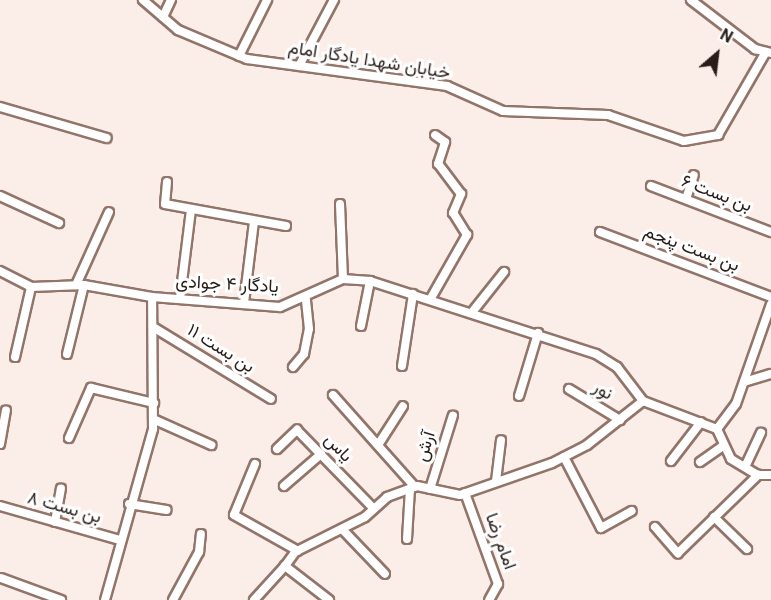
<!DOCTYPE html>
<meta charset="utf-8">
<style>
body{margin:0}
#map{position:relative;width:771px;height:600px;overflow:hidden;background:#fbede8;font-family:Georgia,Vazirmatn,serif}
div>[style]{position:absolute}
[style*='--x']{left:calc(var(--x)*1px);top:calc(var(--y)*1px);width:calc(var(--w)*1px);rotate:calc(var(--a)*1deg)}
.roads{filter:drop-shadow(2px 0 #92756a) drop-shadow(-2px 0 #92756a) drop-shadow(0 2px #92756a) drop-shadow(0 -2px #92756a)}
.minor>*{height:8px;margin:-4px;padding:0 4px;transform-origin:4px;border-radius:4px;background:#fff}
span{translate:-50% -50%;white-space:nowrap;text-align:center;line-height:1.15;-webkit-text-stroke:6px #fefefe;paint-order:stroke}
.street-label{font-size:18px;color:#291d19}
.north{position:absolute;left:687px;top:24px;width:60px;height:60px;-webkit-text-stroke:4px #fefefe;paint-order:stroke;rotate:28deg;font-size:16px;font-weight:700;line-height:24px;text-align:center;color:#291d19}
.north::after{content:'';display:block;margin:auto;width:21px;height:27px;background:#291d19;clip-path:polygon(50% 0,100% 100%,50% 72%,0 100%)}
</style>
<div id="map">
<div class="roads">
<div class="minor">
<i style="--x:143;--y:0;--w:46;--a:40.6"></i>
<i style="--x:178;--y:30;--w:75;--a:22.8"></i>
<i style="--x:247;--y:59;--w:202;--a:7.7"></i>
<i style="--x:447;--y:86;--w:61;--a:24.1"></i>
<i style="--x:503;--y:111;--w:105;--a:2.2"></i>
<i style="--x:608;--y:115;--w:80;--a:18.9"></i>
<i style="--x:684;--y:141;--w:35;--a:-10"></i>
<i style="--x:718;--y:135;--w:96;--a:-60"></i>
<i style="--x:691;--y:0;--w:81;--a:37.4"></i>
<i style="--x:755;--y:49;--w:16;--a:14"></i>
<i style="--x:163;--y:17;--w:19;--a:-65"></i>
<i style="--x:239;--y:56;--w:63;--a:-63.4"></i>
<i style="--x:299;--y:66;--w:75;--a:-62.1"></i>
<i style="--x:0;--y:107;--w:111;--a:16.2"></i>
<i style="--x:167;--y:182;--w:22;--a:95"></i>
<i style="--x:165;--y:204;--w:123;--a:10.3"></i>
<i style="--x:651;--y:186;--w:129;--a:21"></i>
<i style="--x:0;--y:196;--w:65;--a:24.6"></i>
<i style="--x:686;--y:199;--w:25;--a:-72"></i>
<i style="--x:340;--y:204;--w:75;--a:87.7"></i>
<i style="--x:600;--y:232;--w:183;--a:20.8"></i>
<i style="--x:0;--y:271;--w:35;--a:27"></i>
<i style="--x:31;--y:287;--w:53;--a:-2.2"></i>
<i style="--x:84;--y:285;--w:69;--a:10"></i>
<i style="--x:76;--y:285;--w:80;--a:-65.7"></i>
<i style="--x:180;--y:298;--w:89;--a:-82.9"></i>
<i style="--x:431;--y:298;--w:73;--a:-60.3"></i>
<i style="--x:467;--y:235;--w:26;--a:-122"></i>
<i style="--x:453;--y:213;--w:21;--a:-67"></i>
<i style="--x:461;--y:194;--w:38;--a:-127"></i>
<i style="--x:438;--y:164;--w:23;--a:-72"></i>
<i style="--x:445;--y:142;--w:12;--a:-145"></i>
<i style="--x:244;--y:303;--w:83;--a:-83"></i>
<i style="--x:473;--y:311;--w:50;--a:-51.5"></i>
<i style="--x:361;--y:326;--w:46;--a:-78.7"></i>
<i style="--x:153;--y:327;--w:138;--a:31.4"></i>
<i style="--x:67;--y:354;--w:71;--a:-76.2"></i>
<i style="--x:15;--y:357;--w:72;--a:-77.1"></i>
<i style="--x:402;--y:366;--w:73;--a:-81.3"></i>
<i style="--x:293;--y:367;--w:17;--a:-50"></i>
<i style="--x:304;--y:354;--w:25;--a:-79"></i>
<i style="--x:309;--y:329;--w:30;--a:-96"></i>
<i style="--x:744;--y:382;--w:28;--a:-17"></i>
<i style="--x:569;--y:389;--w:60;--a:31.3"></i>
<i style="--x:333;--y:395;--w:123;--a:48.3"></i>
<i style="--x:519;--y:396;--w:66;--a:-73.2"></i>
<i style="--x:643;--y:401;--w:79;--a:20.7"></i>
<i style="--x:717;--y:429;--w:31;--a:-53"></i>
<i style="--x:736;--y:404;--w:106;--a:-70.7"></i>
<i style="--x:153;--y:419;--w:64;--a:24.1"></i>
<i style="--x:717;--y:429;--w:33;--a:65"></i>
<i style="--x:731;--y:459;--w:31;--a:31"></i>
<i style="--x:758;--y:475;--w:13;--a:0"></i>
<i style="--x:69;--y:438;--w:55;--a:-66.3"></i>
<i style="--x:91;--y:388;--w:65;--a:13.4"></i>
<i style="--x:0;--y:444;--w:34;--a:-80"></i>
<i style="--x:378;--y:445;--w:46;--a:-57.3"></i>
<i style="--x:277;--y:449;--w:28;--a:-44"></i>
<i style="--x:297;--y:430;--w:110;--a:45.7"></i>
<i style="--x:564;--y:457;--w:80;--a:62.5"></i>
<i style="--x:601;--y:528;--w:35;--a:-29"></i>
<i style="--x:671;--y:461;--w:49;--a:-52.4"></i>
<i style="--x:700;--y:462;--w:29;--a:-35"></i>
<i style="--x:255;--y:464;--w:55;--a:112.4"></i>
<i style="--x:234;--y:515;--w:73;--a:29.4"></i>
<i style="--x:745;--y:467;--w:38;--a:-65"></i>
<i style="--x:496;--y:481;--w:41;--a:-83"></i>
<i style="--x:284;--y:486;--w:49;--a:-40.9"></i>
<i style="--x:430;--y:489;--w:77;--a:-72.7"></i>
<i style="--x:465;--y:493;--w:97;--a:70.1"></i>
<i style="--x:498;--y:584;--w:18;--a:119"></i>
<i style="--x:129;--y:504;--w:38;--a:9"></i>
<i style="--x:0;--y:506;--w:125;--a:15.8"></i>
<i style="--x:714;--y:517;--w:46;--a:44.1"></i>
<i style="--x:55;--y:522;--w:34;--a:-80"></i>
<i style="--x:655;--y:527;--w:35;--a:49"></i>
<i style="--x:678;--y:553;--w:112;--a:-44.3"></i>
<i style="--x:342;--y:529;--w:62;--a:46.3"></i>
<i style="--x:407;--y:539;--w:50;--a:-86.6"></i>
<i style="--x:1;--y:578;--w:64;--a:20.1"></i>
<i style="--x:105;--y:600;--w:178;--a:-74.3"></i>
<i style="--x:153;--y:429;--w:132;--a:-90.4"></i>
<i style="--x:152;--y:297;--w:128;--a:4.5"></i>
<i style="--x:280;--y:307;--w:69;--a:-24"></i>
<i style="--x:343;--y:279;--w:27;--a:4"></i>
<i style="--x:370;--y:281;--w:237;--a:17.9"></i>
<i style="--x:596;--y:354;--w:25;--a:32"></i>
<i style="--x:617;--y:367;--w:43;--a:52.6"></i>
<i style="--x:173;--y:600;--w:55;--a:-61.6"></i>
<i style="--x:199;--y:552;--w:18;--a:-84"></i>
<i style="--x:254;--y:600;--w:46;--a:-47.6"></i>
<i style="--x:329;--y:600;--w:56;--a:-142.3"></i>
<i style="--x:285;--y:566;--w:17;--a:-54"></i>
<i style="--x:295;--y:552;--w:78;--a:-26.6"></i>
<i style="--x:365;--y:517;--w:30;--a:-42"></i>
<i style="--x:387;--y:497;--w:32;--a:-20"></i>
<i style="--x:417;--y:486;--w:44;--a:11.8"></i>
<i style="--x:460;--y:495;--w:97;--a:-19.2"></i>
<i style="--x:552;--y:463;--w:39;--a:-27"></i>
<i style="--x:587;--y:445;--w:71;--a:-38.2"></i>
</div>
</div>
<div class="street-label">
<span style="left:369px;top:62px;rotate:9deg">خیابان شهدا یادگار امام</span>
<span style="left:716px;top:195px;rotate:21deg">بن بست ۶</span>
<span style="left:691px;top:250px;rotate:21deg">بن بست پنجم</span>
<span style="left:227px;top:286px;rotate:3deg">یادگار ۴ جوادی</span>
<span style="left:220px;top:350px;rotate:32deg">بن بست ۱۱</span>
<span style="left:602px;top:392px;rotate:31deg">نور</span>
<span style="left:427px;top:447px;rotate:-73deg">آرش</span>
<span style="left:337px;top:449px;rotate:46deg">یاس</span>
<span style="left:64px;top:509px;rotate:16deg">بن بست ۸</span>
<span style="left:499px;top:542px;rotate:70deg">امام رضا</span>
</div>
<div class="north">N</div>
</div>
